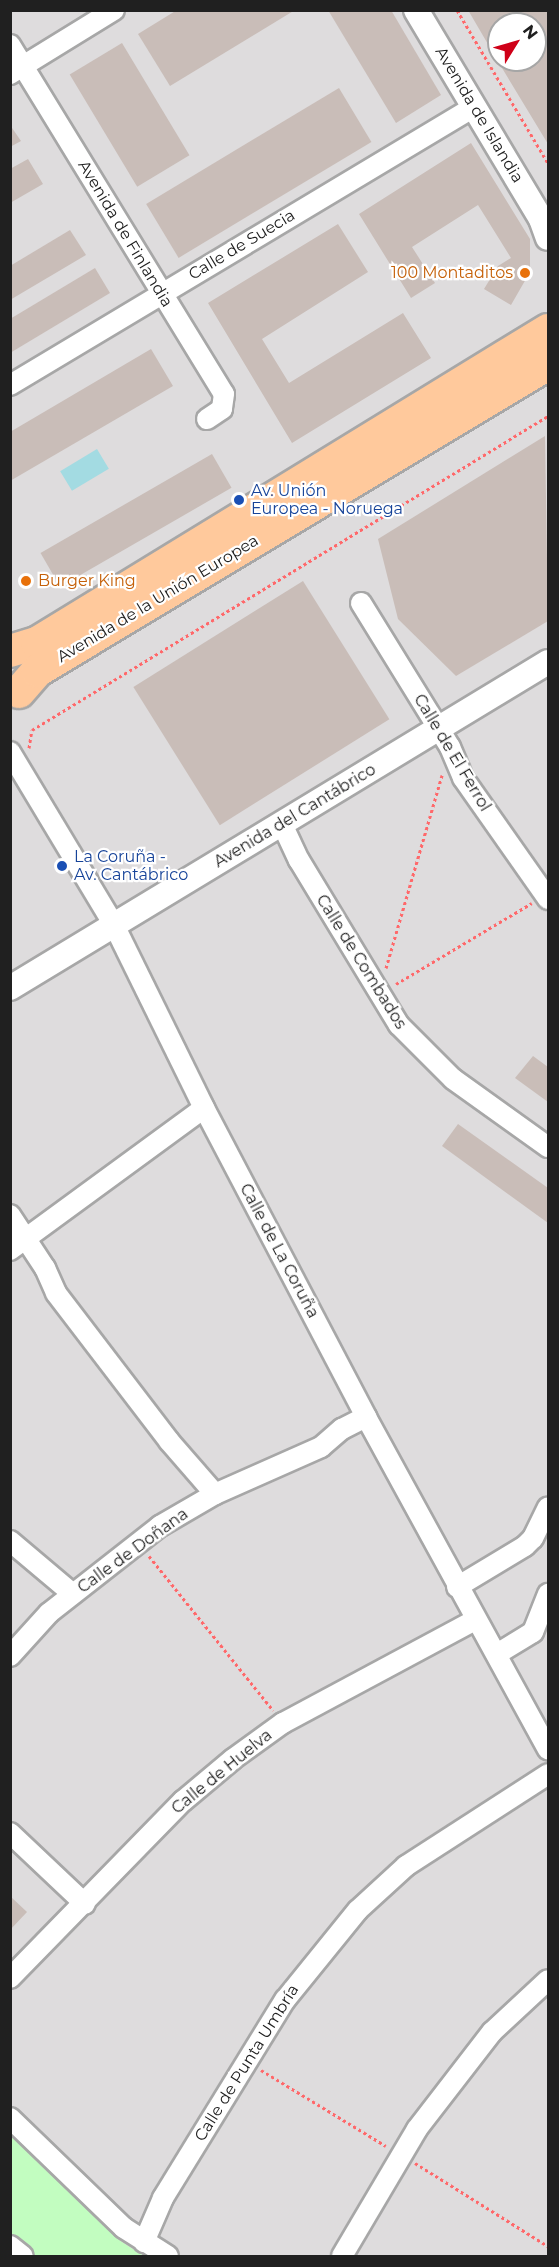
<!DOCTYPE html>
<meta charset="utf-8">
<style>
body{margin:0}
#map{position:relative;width:559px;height:2267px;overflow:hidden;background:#f1ece5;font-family:Montserrat,sans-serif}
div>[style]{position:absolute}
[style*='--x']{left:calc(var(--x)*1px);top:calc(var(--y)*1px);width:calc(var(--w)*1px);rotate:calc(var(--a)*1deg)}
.residential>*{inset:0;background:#dedcdd}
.park>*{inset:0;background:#c2fdc0}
.water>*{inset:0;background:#a3dbe2;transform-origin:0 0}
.building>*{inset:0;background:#c9bdb8;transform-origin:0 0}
.path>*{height:3px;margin-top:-1.5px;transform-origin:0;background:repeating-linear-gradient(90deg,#ff686a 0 3px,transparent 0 6px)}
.roads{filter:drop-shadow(2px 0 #a7a7a7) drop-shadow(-2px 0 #a7a7a7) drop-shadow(0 2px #a7a7a7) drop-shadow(0 -2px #a7a7a7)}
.minor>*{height:20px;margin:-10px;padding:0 10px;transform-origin:10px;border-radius:10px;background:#fff}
.tertiary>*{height:24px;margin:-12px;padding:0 12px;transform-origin:12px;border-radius:12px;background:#fff}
.primary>*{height:32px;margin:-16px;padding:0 16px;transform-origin:16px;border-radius:16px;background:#ffc99c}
.dots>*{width:16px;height:16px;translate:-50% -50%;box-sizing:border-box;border:3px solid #fff;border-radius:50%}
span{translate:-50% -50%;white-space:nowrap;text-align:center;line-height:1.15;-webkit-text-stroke:4.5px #fff;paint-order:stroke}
.street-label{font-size:16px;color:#202020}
.food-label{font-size:16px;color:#c56008}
.right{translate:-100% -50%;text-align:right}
.left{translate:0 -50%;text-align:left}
.transit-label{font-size:16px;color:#164399}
.frame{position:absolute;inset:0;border:12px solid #202020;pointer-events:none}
.north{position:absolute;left:487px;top:12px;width:60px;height:60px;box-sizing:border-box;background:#fff;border:2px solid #a6a6a6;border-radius:50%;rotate:53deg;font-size:16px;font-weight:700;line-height:24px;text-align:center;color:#202020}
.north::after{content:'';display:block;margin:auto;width:21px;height:27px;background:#cf0018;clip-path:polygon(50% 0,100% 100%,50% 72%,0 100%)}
</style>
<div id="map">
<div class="residential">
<i style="clip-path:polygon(10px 11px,496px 11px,499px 60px,528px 60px,548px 92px,548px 2256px,144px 2256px,122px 2242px,11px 2135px)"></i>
</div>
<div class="park">
<i style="clip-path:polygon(10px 2135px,122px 2242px,144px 2256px,35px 2256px,11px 2237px)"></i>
</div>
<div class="water">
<i style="left:97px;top:449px;width:23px;height:43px;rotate:59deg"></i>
</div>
<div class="building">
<i style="clip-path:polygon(177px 10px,295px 10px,170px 86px,138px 34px)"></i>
<i style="clip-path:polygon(328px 10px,391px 10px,441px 95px,396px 123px)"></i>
<i style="clip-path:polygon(evenodd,468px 10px,548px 10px,548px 144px,499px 63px,468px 10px,499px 24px,535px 24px,535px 60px,499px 60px,499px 24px)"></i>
<i style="left:122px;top:43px;width:131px;height:61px;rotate:59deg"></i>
<i style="left:339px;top:88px;width:63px;height:225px;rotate:59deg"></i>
<i style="clip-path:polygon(10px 125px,21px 141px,10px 147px)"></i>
<i style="clip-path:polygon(471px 143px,530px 239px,530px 272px,511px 305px,484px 289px,498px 266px,511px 258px,478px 205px,412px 247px,435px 283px,411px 298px,359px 214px)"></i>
<i style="clip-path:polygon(28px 159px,43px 184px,10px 203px,10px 169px)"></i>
<i style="clip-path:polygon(338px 224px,368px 272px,262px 339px,289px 383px,403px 313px,431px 358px,292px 443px,208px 303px)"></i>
<i style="clip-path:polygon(70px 230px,86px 255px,10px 300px,10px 266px)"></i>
<i style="clip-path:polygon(95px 268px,110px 293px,10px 353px,10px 319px)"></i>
<i style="clip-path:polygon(151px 349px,173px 386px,10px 481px,10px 432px)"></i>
<i style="clip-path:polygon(545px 436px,548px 621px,456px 676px,398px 619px,378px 539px)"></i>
<i style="left:212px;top:454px;width:39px;height:198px;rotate:60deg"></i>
<i style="left:303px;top:581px;width:163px;height:200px;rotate:58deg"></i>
<i style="clip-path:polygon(533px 1056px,548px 1067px,548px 1102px,515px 1078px)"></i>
<i style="clip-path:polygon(458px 1124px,548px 1188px,548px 1223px,442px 1146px)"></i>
<i style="clip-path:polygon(10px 1896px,27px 1912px,10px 1930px)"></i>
</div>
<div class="path">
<i style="--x:457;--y:10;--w:178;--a:59.3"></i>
<i style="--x:29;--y:748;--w:18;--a:-81"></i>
<i style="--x:32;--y:730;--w:604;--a:-31.32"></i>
<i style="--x:386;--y:968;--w:201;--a:-73.8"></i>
<i style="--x:396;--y:984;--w:158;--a:-30.8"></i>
<i style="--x:149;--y:1556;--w:198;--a:51.2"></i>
<i style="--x:261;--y:2070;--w:146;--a:31.3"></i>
<i style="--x:415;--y:2163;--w:157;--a:32"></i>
</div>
<div class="roads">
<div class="minor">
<i style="--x:10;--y:45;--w:409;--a:58.5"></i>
<i style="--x:224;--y:394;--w:15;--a:98"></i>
<i style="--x:222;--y:409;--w:18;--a:146"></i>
<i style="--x:10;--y:74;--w:122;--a:-31.6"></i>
<i style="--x:10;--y:385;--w:541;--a:-30.93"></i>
<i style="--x:361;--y:603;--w:169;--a:58.3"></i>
<i style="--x:450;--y:747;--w:34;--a:67"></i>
<i style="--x:463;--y:778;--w:148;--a:54.9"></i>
<i style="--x:10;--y:752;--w:202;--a:59"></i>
<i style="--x:114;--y:925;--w:204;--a:63.8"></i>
<i style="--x:204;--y:1108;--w:349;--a:62.3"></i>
<i style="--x:366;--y:1417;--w:379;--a:61.3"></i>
<i style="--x:282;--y:824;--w:40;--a:65"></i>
<i style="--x:299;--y:860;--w:193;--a:58.8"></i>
<i style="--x:399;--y:1025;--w:76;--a:45"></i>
<i style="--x:453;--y:1079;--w:117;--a:35.6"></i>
<i style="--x:10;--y:1215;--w:64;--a:56.6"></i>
<i style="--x:45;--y:1268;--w:27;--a:66"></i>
<i style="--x:56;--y:1293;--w:186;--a:52.6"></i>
<i style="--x:169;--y:1441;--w:70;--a:49"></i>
<i style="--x:10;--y:1250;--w:240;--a:-36.2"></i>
<i style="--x:10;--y:1541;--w:82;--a:40.1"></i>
<i style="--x:457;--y:1587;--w:79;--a:-31.1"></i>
<i style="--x:525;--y:1546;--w:11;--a:-45"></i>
<i style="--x:533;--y:1538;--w:34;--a:-64"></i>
<i style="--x:497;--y:1654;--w:42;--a:-31.4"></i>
<i style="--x:533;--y:1632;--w:41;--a:-68.5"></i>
<i style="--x:10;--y:1656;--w:58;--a:-47.8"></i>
<i style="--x:49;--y:1613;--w:141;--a:-38.1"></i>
<i style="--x:160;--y:1526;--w:64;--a:-30.2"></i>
<i style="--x:215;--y:1494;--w:116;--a:-23.9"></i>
<i style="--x:321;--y:1447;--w:28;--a:-41"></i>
<i style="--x:342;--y:1429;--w:27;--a:-27"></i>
<i style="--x:10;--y:1833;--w:103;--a:43.4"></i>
<i style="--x:10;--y:1978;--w:248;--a:-45.7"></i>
<i style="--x:183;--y:1801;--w:65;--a:-40"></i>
<i style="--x:233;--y:1759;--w:62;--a:-35.8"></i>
<i style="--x:283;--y:1723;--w:218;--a:-28.2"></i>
<i style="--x:10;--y:2118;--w:158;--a:44"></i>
<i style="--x:124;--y:2228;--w:52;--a:32.5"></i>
<i style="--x:144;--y:2242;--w:48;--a:-66.6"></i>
<i style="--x:163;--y:2198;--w:233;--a:-58.4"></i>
<i style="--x:285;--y:2000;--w:116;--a:-51"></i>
<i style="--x:358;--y:1910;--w:65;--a:-42.5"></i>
<i style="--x:406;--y:1866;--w:169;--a:-32.9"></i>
<i style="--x:10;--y:2246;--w:16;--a:38"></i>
<i style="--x:342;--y:2256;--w:147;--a:-59.4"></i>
<i style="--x:417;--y:2129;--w:123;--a:-52.3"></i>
<i style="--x:492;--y:2032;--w:76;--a:-42.9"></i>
</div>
<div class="tertiary">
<i style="--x:416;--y:10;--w:244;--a:59.1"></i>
<i style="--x:541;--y:219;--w:20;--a:70"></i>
<i style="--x:10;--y:988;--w:629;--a:-31.21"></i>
</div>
<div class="primary">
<i style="--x:10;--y:651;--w:28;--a:-17"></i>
<i style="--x:37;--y:643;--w:599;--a:-31.49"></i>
<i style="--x:19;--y:692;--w:28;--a:-49"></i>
<i style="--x:37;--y:671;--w:596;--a:-31"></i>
</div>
</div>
<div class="dots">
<i style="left:525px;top:273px;background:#e8710a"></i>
<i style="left:239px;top:500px;background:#1a4fb4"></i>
<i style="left:26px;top:581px;background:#e8710a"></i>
<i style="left:62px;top:866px;background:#1a4fb4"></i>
</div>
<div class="street-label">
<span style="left:479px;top:115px;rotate:59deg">Avenida de Islandia</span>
<span style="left:125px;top:234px;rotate:59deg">Avenida de Finlandia</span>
<span style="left:242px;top:245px;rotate:-31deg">Calle de Suecia</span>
<span style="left:158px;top:599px;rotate:-31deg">Avenida de la Unión Europea</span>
<span style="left:452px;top:753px;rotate:59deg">Calle de El Ferrol</span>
<span style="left:295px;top:816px;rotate:-31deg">Avenida del Cantábrico</span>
<span style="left:361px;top:962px;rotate:58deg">Calle de Combados</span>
<span style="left:279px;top:1251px;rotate:62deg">Calle de La Coruña</span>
<span style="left:133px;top:1551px;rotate:-36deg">Calle de Doñana</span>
<span style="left:222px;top:1772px;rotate:-39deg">Calle de Huelva</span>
<span style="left:247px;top:2063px;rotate:-58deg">Calle de Punta Umbría</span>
</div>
<div class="food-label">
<span class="right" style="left:513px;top:273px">100 Montaditos</span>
<span class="left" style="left:38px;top:581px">Burger King</span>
</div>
<div class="transit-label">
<span class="left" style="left:251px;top:500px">Av. Unión<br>Europea - Noruega</span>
<span class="left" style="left:74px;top:866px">La Coruña -<br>Av. Cantábrico</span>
</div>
<div class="frame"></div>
<div class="north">N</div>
</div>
